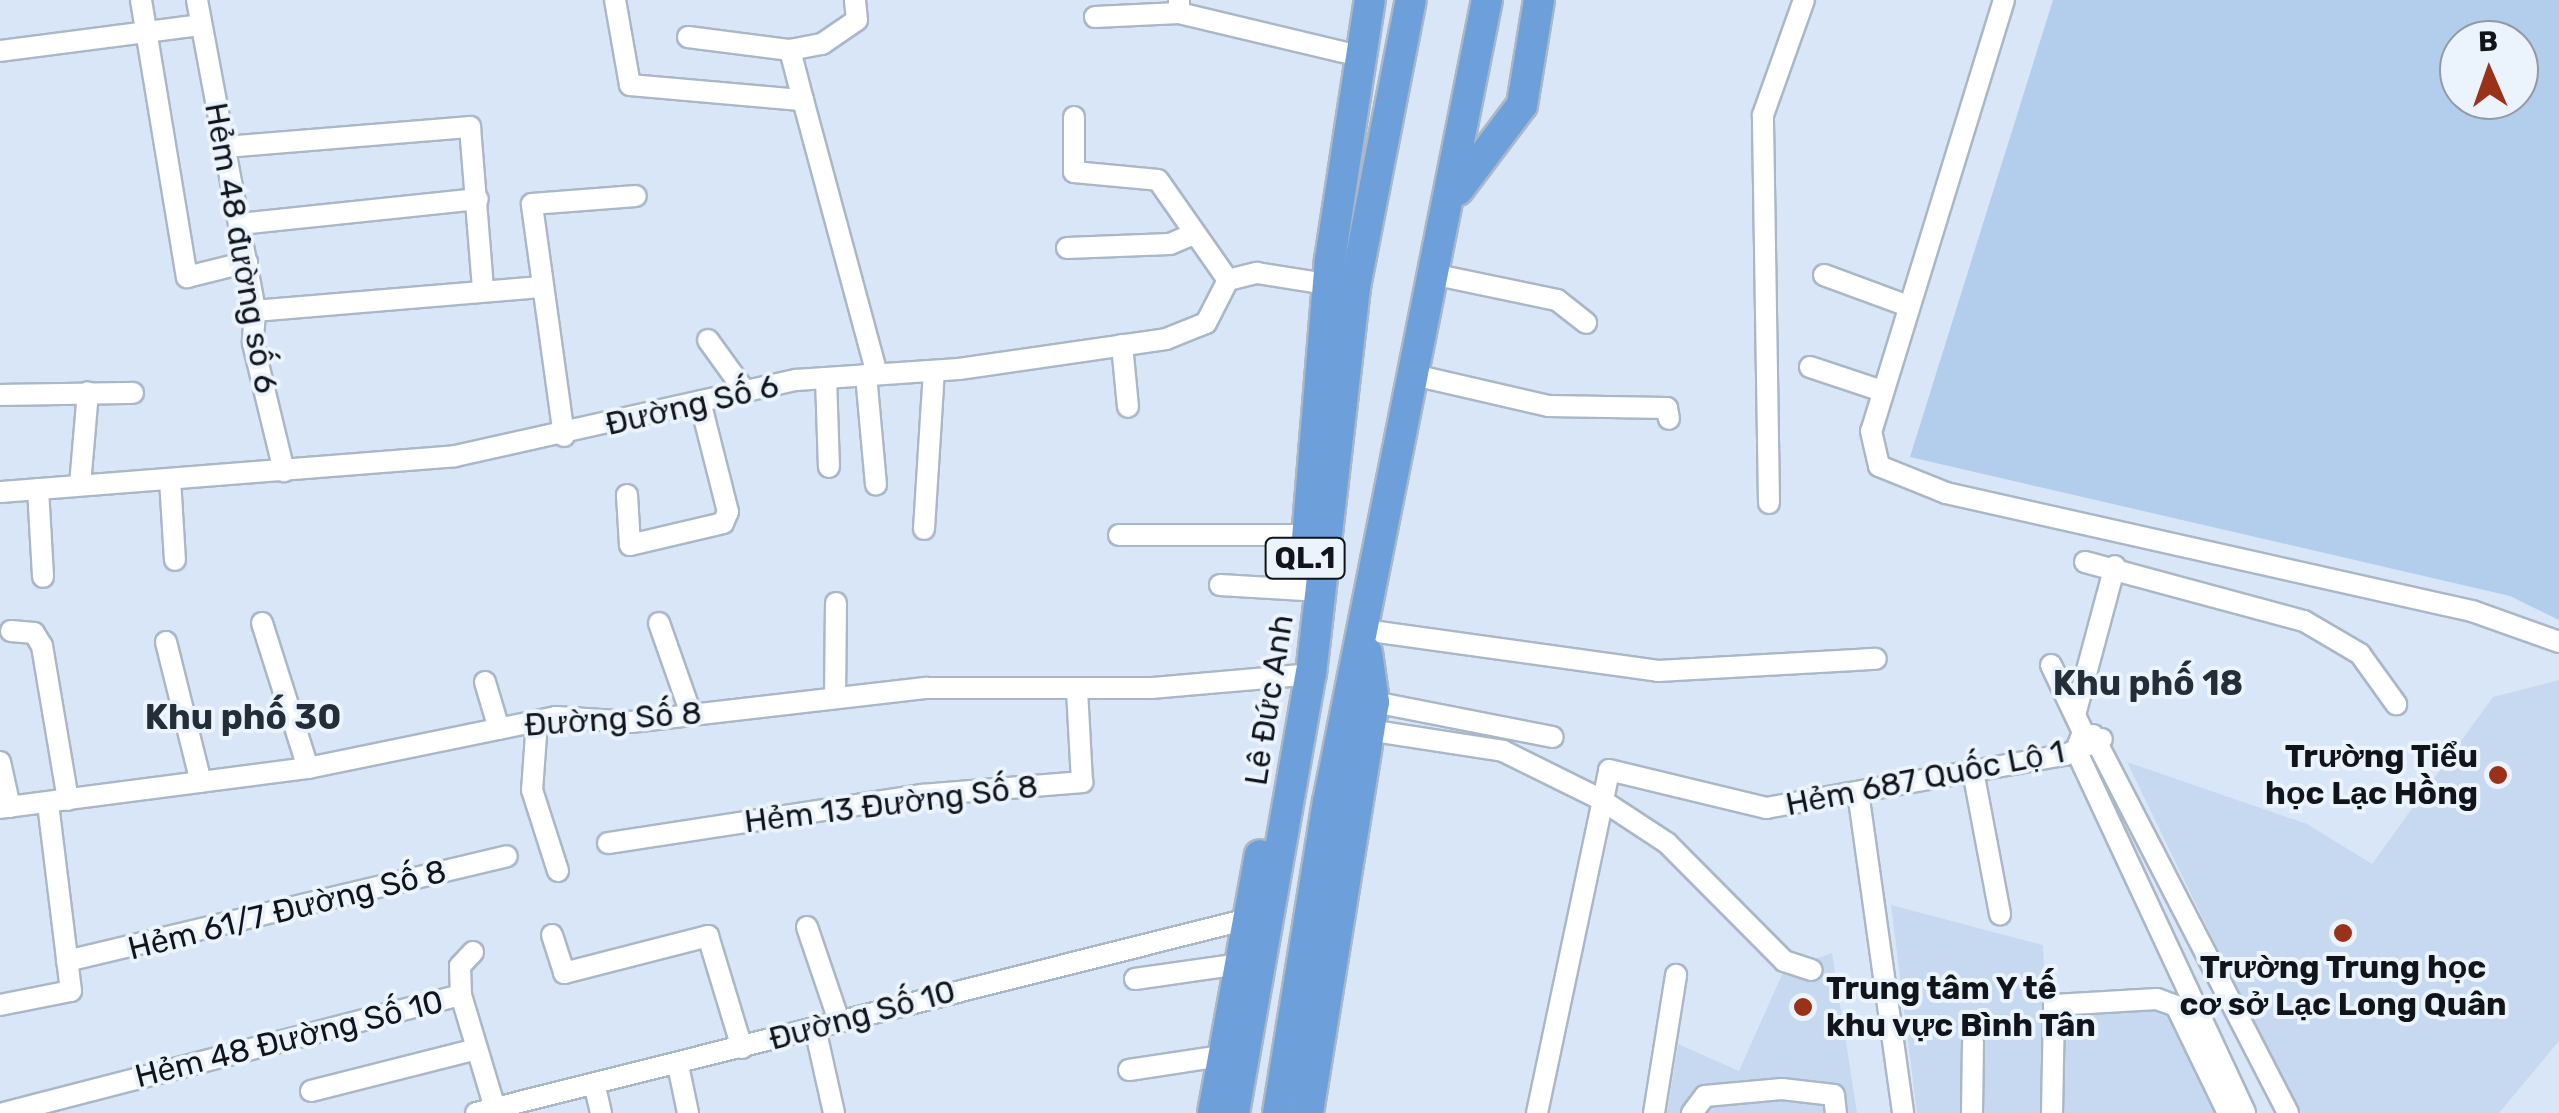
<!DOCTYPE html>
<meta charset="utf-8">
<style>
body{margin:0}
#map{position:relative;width:2559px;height:1113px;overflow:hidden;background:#d9e6f7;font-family:Rubik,sans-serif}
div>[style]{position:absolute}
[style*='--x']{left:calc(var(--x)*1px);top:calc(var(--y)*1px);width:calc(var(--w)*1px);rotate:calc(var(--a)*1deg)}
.built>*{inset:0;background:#c7d9f0}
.green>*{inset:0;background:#b3cdec}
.roads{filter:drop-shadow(2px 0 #aab7c7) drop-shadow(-2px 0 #aab7c7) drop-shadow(0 2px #aab7c7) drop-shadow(0 -2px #aab7c7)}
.minor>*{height:20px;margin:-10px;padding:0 10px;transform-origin:10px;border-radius:10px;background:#fff}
.highway>*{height:30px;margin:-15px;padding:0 15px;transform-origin:15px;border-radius:15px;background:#6d9fdb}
.dots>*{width:28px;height:28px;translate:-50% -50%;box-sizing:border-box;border:5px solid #ebf3fd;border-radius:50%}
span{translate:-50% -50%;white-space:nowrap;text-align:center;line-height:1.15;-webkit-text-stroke:8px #ebf3fd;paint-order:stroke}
.shield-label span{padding:2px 8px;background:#ebf3fd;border:2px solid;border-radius:8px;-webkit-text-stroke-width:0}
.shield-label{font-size:30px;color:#11151b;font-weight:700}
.street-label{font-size:32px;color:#11151b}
.poi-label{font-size:32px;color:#11151b;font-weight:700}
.right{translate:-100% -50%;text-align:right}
.left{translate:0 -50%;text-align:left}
.neighbourhood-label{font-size:35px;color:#242e3b;font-weight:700}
.north{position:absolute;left:2439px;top:20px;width:100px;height:100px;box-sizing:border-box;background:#ebf3fd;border:2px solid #949aa3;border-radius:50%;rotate:358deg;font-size:28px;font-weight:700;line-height:40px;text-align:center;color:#11151b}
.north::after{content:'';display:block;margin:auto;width:35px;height:45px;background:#9a3219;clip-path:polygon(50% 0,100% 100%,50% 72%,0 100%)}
</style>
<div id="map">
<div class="built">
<i style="clip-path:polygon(2559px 680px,2559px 1041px,2499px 1113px,2297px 1113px,2127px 762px,2307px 824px,2372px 864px,2493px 697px)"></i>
<i style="clip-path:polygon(1891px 905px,2043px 945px,2045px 997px,2181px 996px,2237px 1113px,1917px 1113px)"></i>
<i style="clip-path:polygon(1832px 953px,1857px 1113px,1667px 1113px,1678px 1044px,1739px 1071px,1784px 970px)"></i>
</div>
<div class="green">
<i style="clip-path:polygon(evenodd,2053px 0,2559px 0,2559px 620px,2510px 596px,1910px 457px,2053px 0,2459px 40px,2519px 40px,2519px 100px,2459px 100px,2459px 40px)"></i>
</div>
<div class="roads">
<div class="minor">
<i style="--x:141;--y:0;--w:281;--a:80.6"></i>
<i style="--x:187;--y:277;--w:62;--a:-14"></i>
<i style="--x:197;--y:0;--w:316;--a:79.4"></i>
<i style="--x:255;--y:311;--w:32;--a:94"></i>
<i style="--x:253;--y:343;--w:132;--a:76.4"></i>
<i style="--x:615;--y:0;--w:86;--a:80"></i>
<i style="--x:630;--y:85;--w:174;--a:5"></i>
<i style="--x:803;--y:100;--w:284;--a:74.9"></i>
<i style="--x:1179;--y:0;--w:13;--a:90"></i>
<i style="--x:1179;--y:13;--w:186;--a:13.4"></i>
<i style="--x:2004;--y:0;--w:451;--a:107.1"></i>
<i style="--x:1871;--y:431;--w:36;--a:77"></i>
<i style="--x:1879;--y:466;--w:72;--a:21.9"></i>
<i style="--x:1946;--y:493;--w:539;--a:12.64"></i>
<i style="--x:2472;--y:611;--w:92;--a:19.6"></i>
<i style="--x:1095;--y:17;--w:84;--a:-2.7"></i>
<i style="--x:688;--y:37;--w:103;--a:7.3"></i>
<i style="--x:0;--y:51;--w:201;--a:-7.4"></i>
<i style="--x:803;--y:100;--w:52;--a:-104.6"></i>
<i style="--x:790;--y:50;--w:33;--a:-11"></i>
<i style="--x:822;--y:44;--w:42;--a:-34.4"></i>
<i style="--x:857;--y:20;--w:20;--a:-96"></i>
<i style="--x:1074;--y:117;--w:55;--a:90"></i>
<i style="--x:1074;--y:172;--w:84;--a:5.4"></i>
<i style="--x:1158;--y:180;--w:122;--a:55"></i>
<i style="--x:226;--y:147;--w:245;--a:-4.7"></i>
<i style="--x:470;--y:127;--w:163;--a:85.4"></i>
<i style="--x:240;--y:224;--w:239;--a:-6"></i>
<i style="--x:1067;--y:248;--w:103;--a:-2.2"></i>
<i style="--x:1170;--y:244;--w:25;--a:-23"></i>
<i style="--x:1437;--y:275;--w:123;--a:11.8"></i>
<i style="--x:1557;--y:300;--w:37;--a:38"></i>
<i style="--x:1824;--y:275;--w:90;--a:20.3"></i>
<i style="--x:255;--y:311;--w:286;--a:-4.8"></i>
<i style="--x:708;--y:340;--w:62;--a:54.2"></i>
<i style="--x:1122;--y:345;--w:62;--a:84.5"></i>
<i style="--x:1810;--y:367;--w:76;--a:18.4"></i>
<i style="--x:866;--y:375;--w:110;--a:84.8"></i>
<i style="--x:1414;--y:375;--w:138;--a:13"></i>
<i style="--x:1548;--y:406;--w:119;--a:1"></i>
<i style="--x:1667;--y:408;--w:11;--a:80"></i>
<i style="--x:826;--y:378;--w:89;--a:88.1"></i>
<i style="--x:0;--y:395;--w:133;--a:-0.9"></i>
<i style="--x:564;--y:436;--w:234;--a:-97.9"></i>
<i style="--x:532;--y:204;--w:104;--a:-4.4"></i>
<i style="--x:170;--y:479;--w:81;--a:86.5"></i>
<i style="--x:80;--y:485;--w:93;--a:-85.1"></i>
<i style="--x:38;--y:489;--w:88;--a:86.7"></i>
<i style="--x:0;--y:492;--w:456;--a:-4.5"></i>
<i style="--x:455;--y:456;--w:349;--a:-12.6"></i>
<i style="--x:796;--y:380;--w:163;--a:-3.9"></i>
<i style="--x:959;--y:369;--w:209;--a:-8.2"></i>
<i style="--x:1166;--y:339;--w:43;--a:-21.8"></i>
<i style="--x:1206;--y:323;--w:48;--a:-62.9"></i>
<i style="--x:1228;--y:280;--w:30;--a:-14"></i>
<i style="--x:1257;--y:273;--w:82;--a:9.1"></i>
<i style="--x:627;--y:495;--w:50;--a:86.6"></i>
<i style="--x:630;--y:545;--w:96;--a:-13.3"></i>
<i style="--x:723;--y:523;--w:12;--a:-66"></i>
<i style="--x:728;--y:512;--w:114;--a:-104.2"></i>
<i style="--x:1769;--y:503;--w:388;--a:-90.9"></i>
<i style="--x:1763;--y:115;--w:122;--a:-70.4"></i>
<i style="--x:924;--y:529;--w:158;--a:-86.4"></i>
<i style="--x:1119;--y:535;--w:198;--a:0"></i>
<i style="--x:2085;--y:562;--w:227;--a:15.1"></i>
<i style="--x:2304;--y:621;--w:65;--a:30.5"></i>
<i style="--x:2360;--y:654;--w:62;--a:54.2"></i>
<i style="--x:1220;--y:585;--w:101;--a:3.4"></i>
<i style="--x:262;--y:623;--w:152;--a:72.4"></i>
<i style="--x:659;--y:623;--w:96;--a:70.6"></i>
<i style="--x:1364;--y:630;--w:297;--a:7.9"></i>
<i style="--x:1658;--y:671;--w:218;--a:-3.2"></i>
<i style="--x:11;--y:631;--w:23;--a:5"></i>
<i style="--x:34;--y:633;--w:15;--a:58"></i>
<i style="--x:42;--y:646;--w:156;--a:80.4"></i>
<i style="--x:166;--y:642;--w:144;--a:76"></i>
<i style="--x:2051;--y:665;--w:74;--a:64.5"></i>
<i style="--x:2083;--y:732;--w:19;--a:111"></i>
<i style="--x:2076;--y:750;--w:400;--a:65"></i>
<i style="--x:485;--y:682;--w:49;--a:73.4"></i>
<i style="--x:835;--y:698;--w:95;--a:-89.4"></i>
<i style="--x:1374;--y:702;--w:182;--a:11.1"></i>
<i style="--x:2075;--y:715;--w:154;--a:-75"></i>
<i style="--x:537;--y:721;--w:69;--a:94.1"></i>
<i style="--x:532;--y:790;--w:85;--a:72.2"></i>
<i style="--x:1368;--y:730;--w:137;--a:8.8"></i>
<i style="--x:1503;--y:751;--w:108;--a:26.3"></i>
<i style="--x:1600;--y:799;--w:80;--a:33.3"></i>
<i style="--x:1667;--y:843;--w:166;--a:45.2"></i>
<i style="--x:1784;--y:961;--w:29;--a:18"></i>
<i style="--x:2093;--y:735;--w:425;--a:62.7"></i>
<i style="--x:0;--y:762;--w:46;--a:77.5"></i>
<i style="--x:1973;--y:771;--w:146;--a:79.3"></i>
<i style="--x:1858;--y:792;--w:324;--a:82"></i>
<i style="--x:0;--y:808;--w:311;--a:-7.4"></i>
<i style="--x:308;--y:768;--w:253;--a:-11.6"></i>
<i style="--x:556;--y:717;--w:75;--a:3.8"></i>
<i style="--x:631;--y:722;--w:298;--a:-6.6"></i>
<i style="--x:927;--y:688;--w:225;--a:0"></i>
<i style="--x:1152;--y:688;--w:160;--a:-5"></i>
<i style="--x:608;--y:843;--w:318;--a:-8.7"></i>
<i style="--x:922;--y:795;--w:161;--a:-4.6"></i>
<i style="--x:1082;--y:782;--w:93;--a:-93.1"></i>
<i style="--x:807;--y:927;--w:99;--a:71.2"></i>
<i style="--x:552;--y:935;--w:40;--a:72"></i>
<i style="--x:564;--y:973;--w:149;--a:-14.4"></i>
<i style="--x:708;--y:936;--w:117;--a:73.1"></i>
<i style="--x:67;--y:961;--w:452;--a:-13.4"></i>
<i style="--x:1135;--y:979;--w:105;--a:-8.2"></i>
<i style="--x:461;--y:995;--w:29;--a:-92"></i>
<i style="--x:460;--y:966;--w:19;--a:-47"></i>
<i style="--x:0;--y:1005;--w:72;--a:-11.2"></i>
<i style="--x:71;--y:991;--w:189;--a:-97"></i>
<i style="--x:815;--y:1028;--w:87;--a:77.4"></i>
<i style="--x:678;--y:1065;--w:49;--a:78.2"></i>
<i style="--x:1129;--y:1070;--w:94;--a:-8.6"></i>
<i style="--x:595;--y:1087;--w:27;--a:77"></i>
<i style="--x:311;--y:1091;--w:171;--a:-14.2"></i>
<i style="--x:4;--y:1113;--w:472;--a:-14.5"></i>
<i style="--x:461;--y:995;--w:118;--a:73.3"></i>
<i style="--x:476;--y:1113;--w:796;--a:-14.11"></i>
<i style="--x:1537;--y:1113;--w:350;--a:-78.1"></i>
<i style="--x:1609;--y:770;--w:162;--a:13.6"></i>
<i style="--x:1766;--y:808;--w:304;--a:-10.1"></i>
<i style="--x:2065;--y:755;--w:40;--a:-23.4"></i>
<i style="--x:1654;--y:1113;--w:140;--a:-80.9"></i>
<i style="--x:1692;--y:1113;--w:21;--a:-53"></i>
<i style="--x:1705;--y:1096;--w:77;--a:-5.2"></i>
<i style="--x:1782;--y:1089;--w:52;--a:6.6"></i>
<i style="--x:1834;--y:1095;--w:18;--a:84"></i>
<i style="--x:1972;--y:1113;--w:71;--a:-89.2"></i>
<i style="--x:2052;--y:1113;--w:108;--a:-88.9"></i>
<i style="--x:2054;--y:1005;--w:103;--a:-3.3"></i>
<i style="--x:2157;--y:999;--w:20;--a:20"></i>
<i style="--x:2176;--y:1006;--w:119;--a:64.1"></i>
</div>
<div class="highway">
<i style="--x:1458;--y:190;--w:106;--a:-53"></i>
<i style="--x:1522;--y:105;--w:106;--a:-80.8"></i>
<i style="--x:1305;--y:563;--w:304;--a:-85.3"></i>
<i style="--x:1330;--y:260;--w:263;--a:-81.3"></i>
<i style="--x:1213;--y:1113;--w:262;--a:-79.7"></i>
<i style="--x:1234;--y:1113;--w:446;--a:-80.1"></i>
<i style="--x:1311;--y:674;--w:389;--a:-83.5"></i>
<i style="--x:1355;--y:287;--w:292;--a:-79"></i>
<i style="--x:1278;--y:1113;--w:315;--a:-80.9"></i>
<i style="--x:1328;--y:802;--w:818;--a:-78.79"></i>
<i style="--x:1308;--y:1113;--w:416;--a:-80.9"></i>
<i style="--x:1374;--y:702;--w:50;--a:-98"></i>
</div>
</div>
<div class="dots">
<i style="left:2498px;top:775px;background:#9a3219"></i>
<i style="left:2343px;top:933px;background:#9a3219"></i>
<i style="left:1803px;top:1007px;background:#9a3219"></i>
</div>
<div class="shield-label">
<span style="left:1305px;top:558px">QL.1</span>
</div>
<div class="street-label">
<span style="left:241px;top:248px;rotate:80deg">Hẻm 48 đường số 6</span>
<span style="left:692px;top:405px;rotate:-13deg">Đường Số 6</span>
<span style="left:1269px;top:700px;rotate:-81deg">Lê Đức Anh</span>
<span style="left:613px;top:719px;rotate:-4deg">Đường Số 8</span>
<span style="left:1925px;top:778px;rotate:-11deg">Hẻm 687 Quốc Lộ 1</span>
<span style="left:891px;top:804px;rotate:-7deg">Hẻm 13 Đường Số 8</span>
<span style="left:287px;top:910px;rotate:-14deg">Hẻm 61/7 Đường Số 8</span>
<span style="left:862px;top:1015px;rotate:-15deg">Đường Số 10</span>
<span style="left:289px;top:1039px;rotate:-14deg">Hẻm 48 Đường Số 10</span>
</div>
<div class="poi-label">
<span class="right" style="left:2478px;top:775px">Trường Tiểu<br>học Lạc Hồng</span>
<span style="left:2343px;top:986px">Trường Trung học<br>cơ sở Lạc Long Quân</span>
<span class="left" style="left:1826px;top:1007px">Trung tâm Y tế<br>khu vực Bình Tân</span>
</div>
<div class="neighbourhood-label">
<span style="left:2148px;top:683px">Khu phố 18</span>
<span style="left:243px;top:717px">Khu phố 30</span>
</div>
<div class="north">B</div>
</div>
